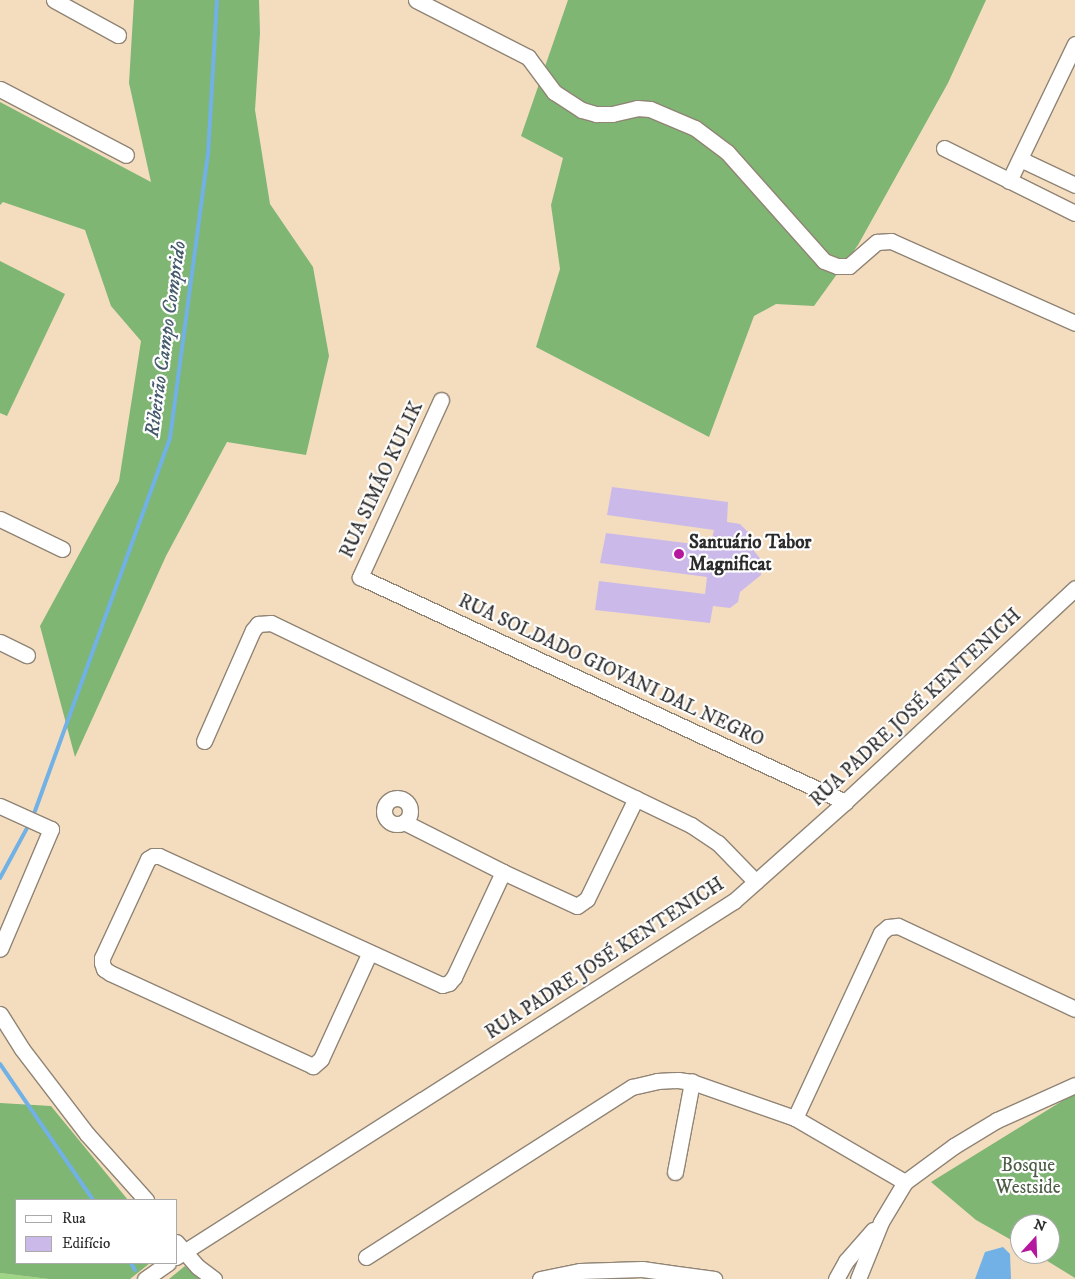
<!DOCTYPE html>
<meta charset="utf-8">
<style>
body{margin:0}
#map{position:relative;width:1075px;height:1279px;overflow:hidden;background:#f4ddbf;font-family:"IM FELL DW Pica",serif}
div>[style]{position:absolute}
[style*='--x']{left:calc(var(--x)*1px);top:calc(var(--y)*1px);width:calc(var(--w)*1px);rotate:calc(var(--a)*1deg)}
.green>*{inset:0;background:#9fd586}
.forest>*{inset:0;background:#7fb673}
.water>*{inset:0;background:#71b1e5}
.stream>*{height:4px;margin:-2px;padding:0 2px;transform-origin:2px;border-radius:2px;background:#71b1e5}
.building>*{inset:0;background:#cbbae9}
.roads{filter:drop-shadow(1px 0 #908475) drop-shadow(-1px 0 #908475) drop-shadow(0 1px #908475) drop-shadow(0 -1px #908475)}
.minor>*{height:15px;margin:-7.5px;padding:0 7.5px;transform-origin:7.5px;border-radius:7.5px;background:#fff}
.minor>.ring{margin:-7.5px;padding:0;box-sizing:content-box;background:none;border:15px solid #fff;border-radius:50%}
.dots>*{width:14px;height:14px;translate:-50% -50%;box-sizing:border-box;border:2px solid #fff;border-radius:50%}
span{translate:-50% -50%;white-space:nowrap;text-align:center;line-height:1.15;-webkit-text-stroke:4.5px #fff;paint-order:stroke}
.street-label{font-size:19px;color:#2b2b2b}
.poi-label{font-size:19px;color:#2b2b2b;font-weight:700}
.left{translate:0 -50%;text-align:left}
.park-label{font-size:19px;color:#4e5e46}
.water-label{font-size:20px;color:#445a6c;font-style:italic}
.legend{position:absolute;left:15px;top:1199px;width:162px;height:65px;box-sizing:border-box;background:#fff;border:1px solid #aaa;margin:0;padding:6px 9px;list-style:none;font-size:15px;color:#2b2b2b}
.legend li{display:flex;align-items:center;gap:10px;height:25px}
.legend b{width:25px;border:1px solid #aaa}
.north{position:absolute;left:1010px;top:1214px;width:50px;height:50px;box-sizing:border-box;background:#fff;border:1px solid #aaa;border-radius:50%;rotate:20deg;font-size:14px;font-weight:700;line-height:20px;text-align:center;color:#2b2b2b}
.north::after{content:'';display:block;margin:auto;width:18px;height:22px;background:#b5179e;clip-path:polygon(50% 0,100% 100%,50% 72%,0 100%)}
</style>
<div id="map">
<div class="green">
<i style="clip-path:polygon(0 1273px,49px 1279px,0 1279px)"></i>
</div>
<div class="forest">
<i style="clip-path:polygon(134px 0,259px 0,260px 33px,255px 110px,270px 204px,313px 267px,329px 356px,306px 455px,227px 442px,166px 556px,75px 757px,40px 626px,119px 481px,141px 341px,111px 306px,85px 230px,3px 202px,0 205px,0 102px,151px 182px,129px 83px)"></i>
<i style="clip-path:polygon(568px 0,986px 0,948px 83px,858px 245px,814px 306px,776px 304px,754px 316px,709px 437px,536px 347px,560px 269px,551px 205px,563px 158px,521px 136px)"></i>
<i style="clip-path:polygon(0 261px,65px 294px,7px 416px,0 413px)"></i>
<i style="clip-path:polygon(1075px 1093px,1075px 1278px,1036px 1254px,1050px 1254px,1050px 1224px,1020px 1224px,1020px 1245px,976px 1220px,931px 1182px)"></i>
<i style="clip-path:polygon(0 1103px,51px 1106px,128px 1200px,16px 1200px,16px 1263px,150px 1263px,130px 1279px,49px 1279px,0 1273px)"></i>
<i style="clip-path:polygon(185px 1266px,200px 1279px,169px 1279px)"></i>
</div>
<div class="water">
<i style="clip-path:polygon(1003px 1247px,1010px 1254px,1011px 1279px,975px 1279px,985px 1252px)"></i>
</div>
<div class="stream">
<i style="--x:35;--y:811;--w:397;--a:-70.1"></i>
<i style="--x:170;--y:438;--w:286;--a:-82.4"></i>
<i style="--x:208;--y:155;--w:155;--a:-86.7"></i>
<i style="--x:0;--y:878;--w:57;--a:-61.6"></i>
<i style="--x:0;--y:1064;--w:165;--a:55.6"></i>
<i style="--x:131;--y:1263;--w:8;--a:60"></i>
</div>
<div class="building">
<i style="clip-path:polygon(612px 487px,728px 502px,727px 522px,740px 524px,749px 533px,747px 542px,762px 561px,761px 575px,740px 592px,738px 602px,730px 608px,713px 606px,710px 623px,595px 610px,599px 581px,705px 594px,707px 577px,600px 563px,606px 533px,710px 546px,714px 530px,607px 515px)"></i>
</div>
<div class="roads">
<div class="minor">
<i style="--x:54;--y:0;--w:73;--a:28.7"></i>
<i style="--x:416;--y:0;--w:126;--a:27"></i>
<i style="--x:528;--y:57;--w:44;--a:53.4"></i>
<i style="--x:554;--y:92;--w:33;--a:33"></i>
<i style="--x:582;--y:110;--w:15;--a:16"></i>
<i style="--x:596;--y:114;--w:16;--a:0"></i>
<i style="--x:612;--y:114;--w:26;--a:-13"></i>
<i style="--x:637;--y:108;--w:13;--a:4"></i>
<i style="--x:650;--y:109;--w:49;--a:22.9"></i>
<i style="--x:695;--y:128;--w:40;--a:37"></i>
<i style="--x:727;--y:152;--w:146;--a:48.3"></i>
<i style="--x:824;--y:261;--w:14;--a:21"></i>
<i style="--x:837;--y:266;--w:12;--a:0"></i>
<i style="--x:849;--y:266;--w:37;--a:-41"></i>
<i style="--x:877;--y:242;--w:14;--a:-4"></i>
<i style="--x:891;--y:241;--w:201;--a:24"></i>
<i style="--x:0;--y:89;--w:142;--a:27.6"></i>
<i style="--x:944;--y:148;--w:146;--a:26.4"></i>
<i style="--x:1020;--y:159;--w:61;--a:25.3"></i>
<i style="--x:1009;--y:181;--w:152;--a:-64.3"></i>
<i style="--x:441;--y:400;--w:195;--a:114.6"></i>
<i style="--x:360;--y:577;--w:535;--a:24.89"></i>
<i style="--x:0;--y:519;--w:69;--a:25.8"></i>
<i style="--x:0;--y:642;--w:30;--a:26"></i>
<i style="--x:204;--y:741;--w:121;--a:-66.2"></i>
<i style="--x:253;--y:630;--w:8;--a:-50"></i>
<i style="--x:258;--y:624;--w:13;--a:-4"></i>
<i style="--x:271;--y:623;--w:466;--a:25.7"></i>
<i style="--x:691;--y:825;--w:32;--a:34"></i>
<i style="--x:718;--y:843;--w:54;--a:45.7"></i>
<i class="ring" style="left:384px;top:798px;width:11px;height:11px"></i>
<i style="--x:0;--y:806;--w:56;--a:24.3"></i>
<i style="--x:51;--y:829;--w:130;--a:113"></i>
<i style="--x:404;--y:822;--w:111;--a:26.8"></i>
<i style="--x:503;--y:872;--w:81;--a:24.7"></i>
<i style="--x:577;--y:906;--w:12;--a:-35"></i>
<i style="--x:587;--y:899;--w:112;--a:-64.1"></i>
<i style="--x:369;--y:954;--w:115;--a:114.6"></i>
<i style="--x:321;--y:1059;--w:11;--a:139"></i>
<i style="--x:313;--y:1066;--w:223;--a:-155.4"></i>
<i style="--x:110;--y:973;--w:7;--a:-146"></i>
<i style="--x:104;--y:969;--w:6;--a:-108"></i>
<i style="--x:102;--y:963;--w:5;--a:-90"></i>
<i style="--x:102;--y:958;--w:109;--a:-65.1"></i>
<i style="--x:148;--y:859;--w:6;--a:-31"></i>
<i style="--x:153;--y:856;--w:6;--a:0"></i>
<i style="--x:159;--y:856;--w:311;--a:24.5"></i>
<i style="--x:442;--y:985;--w:7;--a:-16"></i>
<i style="--x:449;--y:983;--w:8;--a:-50"></i>
<i style="--x:454;--y:977;--w:116;--a:-65"></i>
<i style="--x:0;--y:1014;--w:41;--a:57.8"></i>
<i style="--x:22;--y:1049;--w:107;--a:52.6"></i>
<i style="--x:87;--y:1134;--w:89;--a:48.2"></i>
<i style="--x:795;--y:1118;--w:204;--a:-65.1"></i>
<i style="--x:881;--y:933;--w:9;--a:-41"></i>
<i style="--x:888;--y:927;--w:10;--a:-6"></i>
<i style="--x:898;--y:926;--w:195;--a:25.1"></i>
<i style="--x:675;--y:1172;--w:92;--a:-79.3"></i>
<i style="--x:176;--y:1242;--w:33;--a:49"></i>
<i style="--x:198;--y:1267;--w:20;--a:37"></i>
<i style="--x:176;--y:1257;--w:662;--a:-32.54"></i>
<i style="--x:734;--y:901;--w:149;--a:-41.7"></i>
<i style="--x:845;--y:802;--w:314;--a:-42.9"></i>
<i style="--x:366;--y:1257;--w:316;--a:-32.6"></i>
<i style="--x:632;--y:1087;--w:26;--a:-13"></i>
<i style="--x:657;--y:1081;--w:21;--a:-3"></i>
<i style="--x:678;--y:1080;--w:14;--a:8"></i>
<i style="--x:692;--y:1082;--w:109;--a:19.3"></i>
<i style="--x:795;--y:1118;--w:127;--a:30.2"></i>
<i style="--x:145;--y:1279;--w:28;--a:-35"></i>
<i style="--x:540;--y:1279;--w:41;--a:-11.3"></i>
<i style="--x:580;--y:1271;--w:62;--a:-1.8"></i>
<i style="--x:642;--y:1269;--w:73;--a:7.9"></i>
<i style="--x:836;--y:1279;--w:21;--a:-61"></i>
<i style="--x:846;--y:1261;--w:41;--a:-48.9"></i>
<i style="--x:858;--y:1279;--w:61;--a:-68"></i>
<i style="--x:881;--y:1222;--w:47;--a:-59"></i>
<i style="--x:905;--y:1182;--w:61;--a:-36.3"></i>
<i style="--x:954;--y:1146;--w:50;--a:-31.2"></i>
<i style="--x:997;--y:1120;--w:85;--a:-24.2"></i>
</div>
</div>
<div class="dots">
<i style="left:679px;top:554px;background:#b5179e"></i>
</div>
<div class="street-label">
<span style="left:382px;top:480px;rotate:-65deg">RUA SIMÃO KULIK</span>
<span style="left:611px;top:671px;rotate:25deg">RUA SOLDADO GIOVANI DAL NEGRO</span>
<span style="left:916px;top:708px;rotate:-43deg">RUA PADRE JOSÉ KENTENICH</span>
<span style="left:605px;top:959px;rotate:-33deg">RUA PADRE JOSÉ KENTENICH</span>
</div>
<div class="poi-label">
<span class="left" style="left:689px;top:554px">Santuário Tabor<br>Magnificat</span>
</div>
<div class="park-label">
<span style="left:1028px;top:1177px">Bosque<br>Westside</span>
</div>
<div class="water-label">
<span style="left:166px;top:339px;rotate:-82deg">Ribeirão Campo Comprido</span>
</div>
<ul class="legend">
<li><b style="height:6px;background:#fff"></b>Rua</li>
<li><b style="height:14px;background:#cbbae9"></b>Edifício</li>
</ul>
<div class="north">N</div>
</div>
